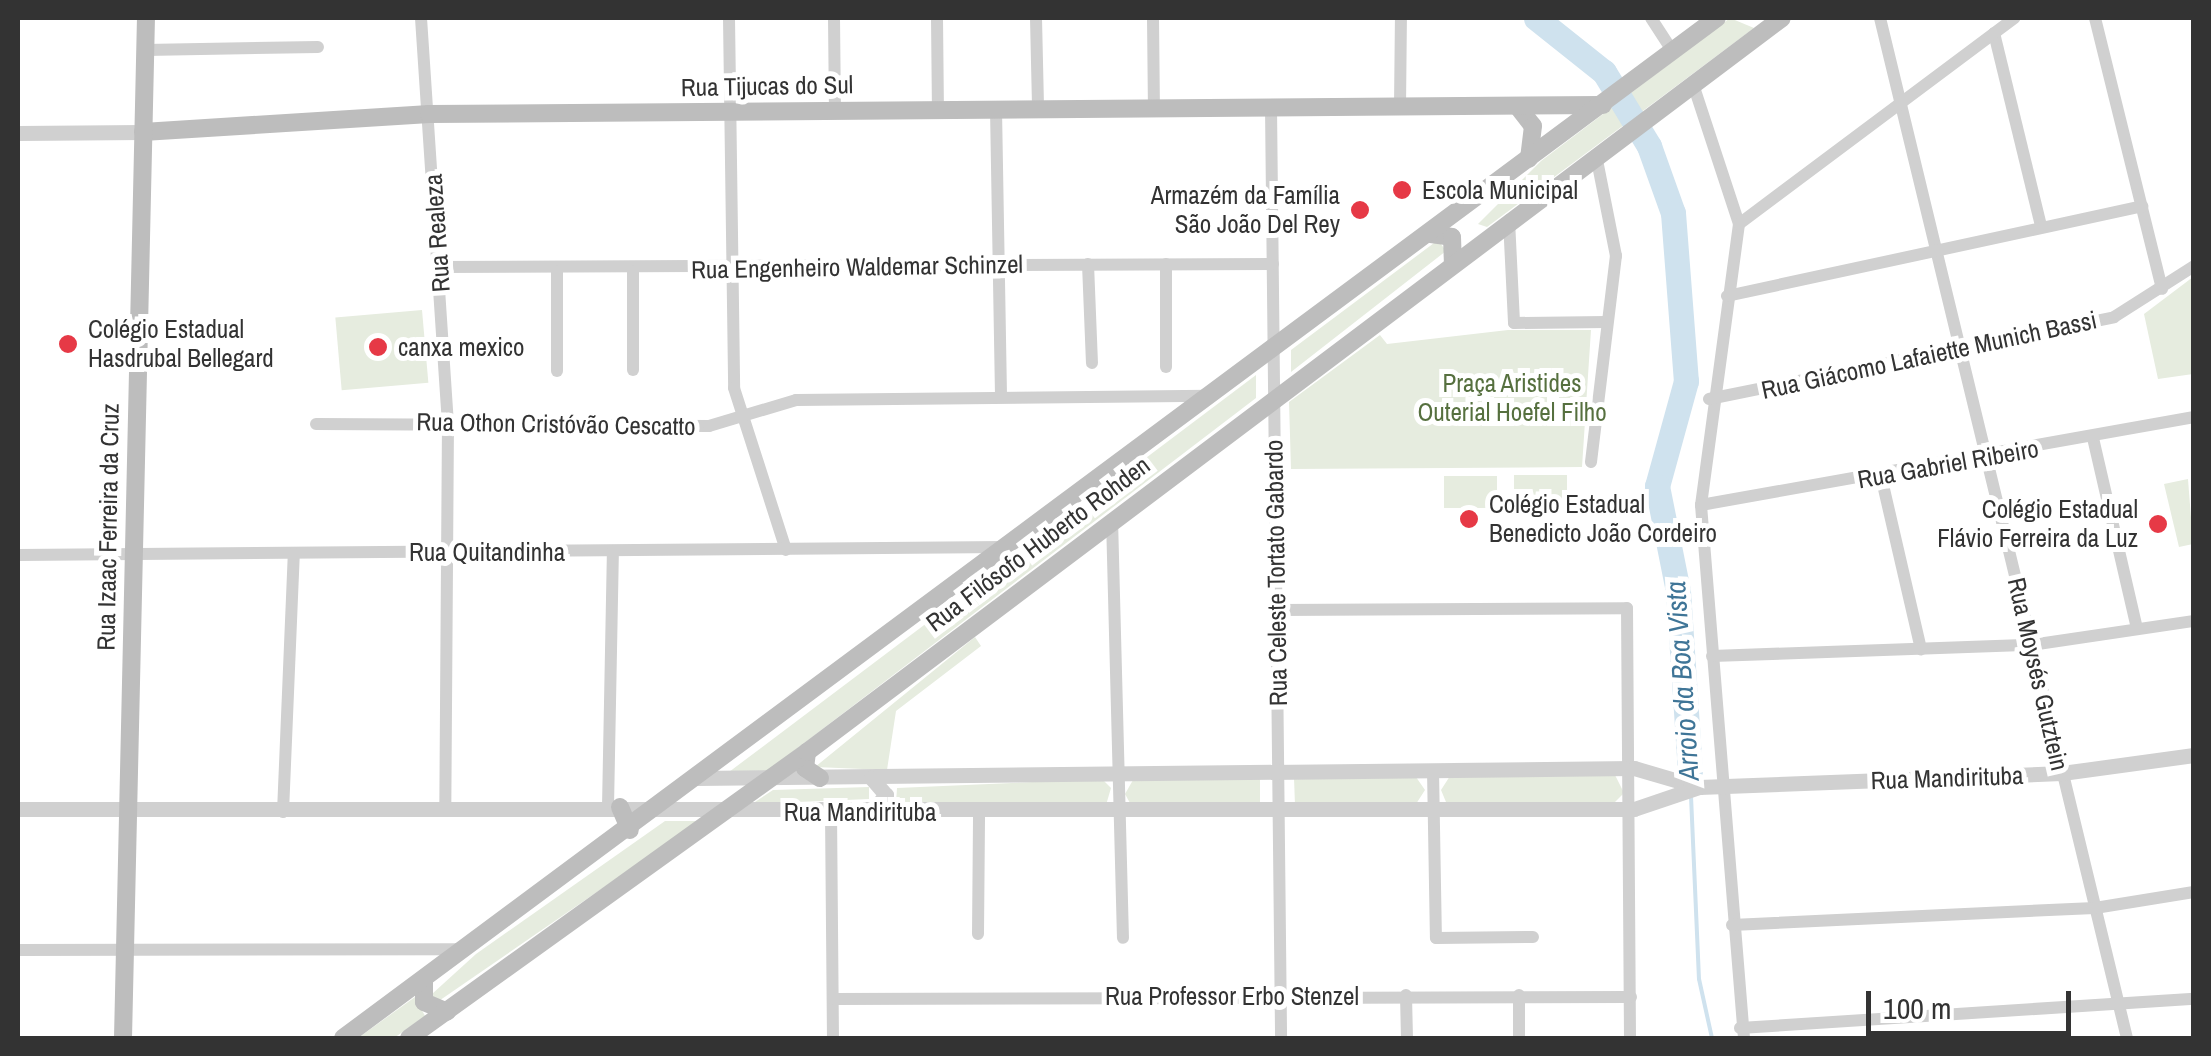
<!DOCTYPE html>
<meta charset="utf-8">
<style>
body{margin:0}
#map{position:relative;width:2211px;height:1056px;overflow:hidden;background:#fff;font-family:"Archivo Narrow",sans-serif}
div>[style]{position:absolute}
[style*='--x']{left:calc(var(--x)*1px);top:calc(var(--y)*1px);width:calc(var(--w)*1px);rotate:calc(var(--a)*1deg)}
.green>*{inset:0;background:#e6ecdf;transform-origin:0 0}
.stream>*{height:4px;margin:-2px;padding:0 2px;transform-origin:2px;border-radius:2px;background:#cfe2ee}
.river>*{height:25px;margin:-12.5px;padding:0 12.5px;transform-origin:12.5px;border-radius:12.5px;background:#cfe2ee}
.minor>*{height:12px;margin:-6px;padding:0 6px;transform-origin:6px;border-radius:6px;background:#d0d0d0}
.tertiary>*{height:15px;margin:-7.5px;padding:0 7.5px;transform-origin:7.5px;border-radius:7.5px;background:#d0d0d0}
.secondary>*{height:18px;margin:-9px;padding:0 9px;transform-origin:9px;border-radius:9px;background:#bdbdbd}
.dots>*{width:28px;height:28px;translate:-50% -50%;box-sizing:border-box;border:5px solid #fff;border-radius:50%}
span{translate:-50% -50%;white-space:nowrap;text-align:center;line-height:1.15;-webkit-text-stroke:10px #fff;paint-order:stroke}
.street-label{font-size:25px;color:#333}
.poi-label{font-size:25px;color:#333}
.left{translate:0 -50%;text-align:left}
.right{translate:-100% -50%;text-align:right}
.park-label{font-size:25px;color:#56703f}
.water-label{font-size:28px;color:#3f7597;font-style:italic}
.frame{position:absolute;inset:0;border:20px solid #333;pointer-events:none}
.scale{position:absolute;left:1866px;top:991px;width:205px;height:45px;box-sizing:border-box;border:5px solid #333;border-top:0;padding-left:12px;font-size:30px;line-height:35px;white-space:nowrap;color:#333;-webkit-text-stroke:8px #fff;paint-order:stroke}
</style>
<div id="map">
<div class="green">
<i style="clip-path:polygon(1730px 18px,1754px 28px,1487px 227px,1478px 224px,1541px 161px)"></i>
<i style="clip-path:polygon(1438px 240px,1446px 251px,1291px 372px,1291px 350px)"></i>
<i style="clip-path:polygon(2193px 277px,2193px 374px,2158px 379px,2144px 314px)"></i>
<i style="left:422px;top:310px;width:73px;height:87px;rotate:85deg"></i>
<i style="clip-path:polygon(1508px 330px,1591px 330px,1582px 467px,1291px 469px,1289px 402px,1380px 335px,1387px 344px)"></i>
<i style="clip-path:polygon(1256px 375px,1256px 398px,761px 776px,729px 772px)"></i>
<i style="left:1567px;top:475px;width:33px;height:53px;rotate:90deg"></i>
<i style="left:1444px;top:476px;width:53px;height:32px"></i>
<i style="clip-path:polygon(2188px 479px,2193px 544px,2179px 547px,2164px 484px)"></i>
<i style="clip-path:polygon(975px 637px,981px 646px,896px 711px,887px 770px,815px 767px)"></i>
<i style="clip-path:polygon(1615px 775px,1624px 793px,1615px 802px,1446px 802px,1441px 790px,1450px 776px)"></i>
<i style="clip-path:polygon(1416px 777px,1425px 790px,1416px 804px,1295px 805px,1294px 778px)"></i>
<i style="clip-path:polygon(1102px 779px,1111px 788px,1106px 805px,896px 803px,897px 788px)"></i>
<i style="clip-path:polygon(1260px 779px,1260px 805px,1130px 803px,1125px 794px,1133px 780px)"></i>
<i style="clip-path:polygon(869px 787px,869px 799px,752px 804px,773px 790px)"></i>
<i style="clip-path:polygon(665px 821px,700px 821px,433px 1005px,432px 994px,476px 954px)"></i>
<i style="clip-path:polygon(415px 997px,425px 1016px,394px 1038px,358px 1038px)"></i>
</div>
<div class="stream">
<i style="--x:1691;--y:796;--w:183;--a:87.5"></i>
<i style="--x:1699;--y:979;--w:60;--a:77.6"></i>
</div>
<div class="river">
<i style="--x:1536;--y:18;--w:87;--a:38.5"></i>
<i style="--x:1604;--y:72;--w:87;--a:58.7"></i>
<i style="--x:1649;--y:146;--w:71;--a:70.3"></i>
<i style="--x:1673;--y:213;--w:169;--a:85.6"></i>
<i style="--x:1686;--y:381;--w:109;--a:105.4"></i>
<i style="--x:1657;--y:486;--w:107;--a:78.7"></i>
<i style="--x:1678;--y:591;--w:181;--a:86.2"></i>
</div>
<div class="minor">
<i style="--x:421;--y:18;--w:404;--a:86.2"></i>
<i style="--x:448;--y:421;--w:389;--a:90.4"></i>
<i style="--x:729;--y:18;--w:370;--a:89.2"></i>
<i style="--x:734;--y:388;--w:170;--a:72.2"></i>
<i style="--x:834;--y:18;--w:92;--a:89.4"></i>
<i style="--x:937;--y:18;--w:92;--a:89.4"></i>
<i style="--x:1036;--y:18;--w:91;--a:88.7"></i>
<i style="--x:1153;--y:18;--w:90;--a:89.4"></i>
<i style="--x:1651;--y:18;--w:40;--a:57.1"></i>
<i style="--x:1880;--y:18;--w:1049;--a:76.39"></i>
<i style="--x:2095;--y:18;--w:279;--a:76.1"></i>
<i style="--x:1994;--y:33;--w:199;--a:76.3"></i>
<i style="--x:145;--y:50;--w:173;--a:-1"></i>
<i style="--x:1693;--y:84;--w:147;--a:71.8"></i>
<i style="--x:1739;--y:224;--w:284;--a:97.7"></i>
<i style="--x:1701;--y:505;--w:535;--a:85.39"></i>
<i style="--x:1271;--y:107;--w:931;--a:89.38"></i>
<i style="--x:1400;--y:107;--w:89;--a:-89.4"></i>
<i style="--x:996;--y:109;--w:285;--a:89"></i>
<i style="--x:1509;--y:220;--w:103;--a:87.2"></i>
<i style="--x:1514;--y:323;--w:92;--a:-0.6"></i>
<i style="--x:1739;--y:224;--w:344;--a:-36.8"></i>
<i style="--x:1088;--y:264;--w:99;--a:87.7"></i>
<i style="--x:441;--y:267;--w:832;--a:-0.21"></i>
<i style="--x:1727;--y:296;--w:425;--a:-12.2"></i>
<i style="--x:1166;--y:367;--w:103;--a:-90"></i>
<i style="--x:633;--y:370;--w:99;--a:-90"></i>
<i style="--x:557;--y:371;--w:100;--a:-90"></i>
<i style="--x:1709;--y:399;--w:413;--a:-11.4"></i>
<i style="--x:2114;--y:317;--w:95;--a:-32.5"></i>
<i style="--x:316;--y:424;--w:393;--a:0.3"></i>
<i style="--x:709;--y:426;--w:91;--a:-16.6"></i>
<i style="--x:796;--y:400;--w:413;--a:-0.6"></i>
<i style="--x:2093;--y:438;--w:196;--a:77"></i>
<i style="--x:1591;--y:462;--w:208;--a:-83.1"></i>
<i style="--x:1616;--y:256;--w:103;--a:-101.2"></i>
<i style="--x:1881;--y:476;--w:178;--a:77"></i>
<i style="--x:1701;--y:505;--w:501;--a:-10.12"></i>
<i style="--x:1112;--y:519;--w:419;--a:88.5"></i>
<i style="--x:18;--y:555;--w:987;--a:-0.46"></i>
<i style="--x:1277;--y:610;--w:350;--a:-0.3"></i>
<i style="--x:1627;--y:608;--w:430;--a:89.6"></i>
<i style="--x:1712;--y:656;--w:319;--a:-2"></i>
<i style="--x:2031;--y:645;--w:165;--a:-8.4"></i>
<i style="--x:1433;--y:770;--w:168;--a:89"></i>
<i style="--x:1436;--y:938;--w:97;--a:-0.6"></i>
<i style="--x:608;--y:807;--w:256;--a:-88.9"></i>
<i style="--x:283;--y:812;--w:259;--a:-87.6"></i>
<i style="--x:831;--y:812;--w:226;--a:89.5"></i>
<i style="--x:1732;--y:925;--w:363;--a:-2.7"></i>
<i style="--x:2095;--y:908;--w:100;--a:-9.2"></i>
<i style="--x:978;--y:934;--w:122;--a:-89.5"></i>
<i style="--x:18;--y:950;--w:445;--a:-0.1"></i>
<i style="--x:1406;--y:995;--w:43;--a:88.7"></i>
<i style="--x:833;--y:999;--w:798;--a:-0.14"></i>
<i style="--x:1740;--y:1028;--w:455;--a:-3.7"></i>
<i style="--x:1519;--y:1038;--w:43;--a:-90"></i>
</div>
<div class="tertiary">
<i style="--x:18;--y:133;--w:125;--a:-0.5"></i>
<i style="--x:696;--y:778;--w:938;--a:-0.61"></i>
<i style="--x:1634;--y:768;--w:68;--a:16.3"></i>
<i style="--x:1699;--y:787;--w:363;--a:-2.2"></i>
<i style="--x:2062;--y:773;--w:133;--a:-7.8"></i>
<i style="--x:18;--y:809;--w:1616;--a:0"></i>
<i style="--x:1634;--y:809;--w:69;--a:-18.7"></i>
<i style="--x:871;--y:812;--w:23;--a:-49"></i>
<i style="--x:886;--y:795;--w:23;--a:-131"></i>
</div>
<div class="secondary">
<i style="--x:1518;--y:107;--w:24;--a:52"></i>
<i style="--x:1533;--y:126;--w:33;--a:97"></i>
<i style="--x:143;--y:132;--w:287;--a:-3.6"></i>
<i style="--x:429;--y:114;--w:1174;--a:-0.44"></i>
<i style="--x:1431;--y:234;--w:21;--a:8"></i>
<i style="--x:1452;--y:237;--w:25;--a:88"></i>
<i style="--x:807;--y:752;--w:16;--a:97"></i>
<i style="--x:805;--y:768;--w:18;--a:34"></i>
<i style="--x:620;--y:807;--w:25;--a:67"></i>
<i style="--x:424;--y:979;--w:23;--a:90"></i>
<i style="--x:424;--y:1002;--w:25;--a:23"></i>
<i style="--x:123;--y:1038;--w:1020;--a:-88.71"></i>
<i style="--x:343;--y:1038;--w:1711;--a:-36.59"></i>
<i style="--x:409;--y:1038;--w:490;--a:-35.7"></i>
<i style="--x:807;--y:752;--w:1220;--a:-36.97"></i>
</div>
<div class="dots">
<i style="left:1402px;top:190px;background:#e63946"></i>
<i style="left:1360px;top:210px;background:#e63946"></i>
<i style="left:68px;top:344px;background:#e63946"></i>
<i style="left:378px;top:347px;background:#e63946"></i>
<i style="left:1469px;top:519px;background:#e63946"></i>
<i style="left:2158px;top:524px;background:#e63946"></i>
</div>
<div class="street-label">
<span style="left:767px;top:86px;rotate:-1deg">Rua Tijucas do Sul</span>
<span style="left:437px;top:233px;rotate:-94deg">Rua Realeza</span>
<span style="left:857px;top:267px;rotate:-1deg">Rua Engenheiro Waldemar Schinzel</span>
<span style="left:1929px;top:355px;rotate:-12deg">Rua Giácomo Lafaiette Munich Bassi</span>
<span style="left:556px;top:424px;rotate:1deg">Rua Othon Cristóvão Cescatto</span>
<span style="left:1948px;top:464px;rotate:-10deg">Rua Gabriel Ribeiro</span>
<span style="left:108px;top:527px;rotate:-89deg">Rua Izaac Ferreira da Cruz</span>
<span style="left:1038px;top:544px;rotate:-37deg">Rua Filósofo Huberto Rohden</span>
<span style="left:487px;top:552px">Rua Quitandinha</span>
<span style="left:1276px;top:573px;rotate:-91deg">Rua Celeste Tortato Gabardo</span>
<span style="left:2038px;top:674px;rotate:77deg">Rua Moysés Gutztein</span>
<span style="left:1947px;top:778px;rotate:-2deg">Rua Mandirituba</span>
<span style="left:860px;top:812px">Rua Mandirituba</span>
<span style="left:1232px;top:996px">Rua Professor Erbo Stenzel</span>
</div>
<div class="poi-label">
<span class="left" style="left:1422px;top:190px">Escola Municipal</span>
<span class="right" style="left:1340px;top:210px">Armazém da Família<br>São João Del Rey</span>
<span class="left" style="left:88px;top:344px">Colégio Estadual<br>Hasdrubal Bellegard</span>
<span class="left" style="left:398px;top:347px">canxa mexico</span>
<span class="left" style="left:1489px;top:519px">Colégio Estadual<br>Benedicto João Cordeiro</span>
<span class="right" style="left:2138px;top:524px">Colégio Estadual<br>Flávio Ferreira da Luz</span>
</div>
<div class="park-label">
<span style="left:1512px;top:398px">Praça Aristides<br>Outerial Hoefel Filho</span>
</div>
<div class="water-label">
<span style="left:1682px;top:681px;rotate:-94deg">Arroio da Boa Vista</span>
</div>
<div class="frame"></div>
<div class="scale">100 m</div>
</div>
